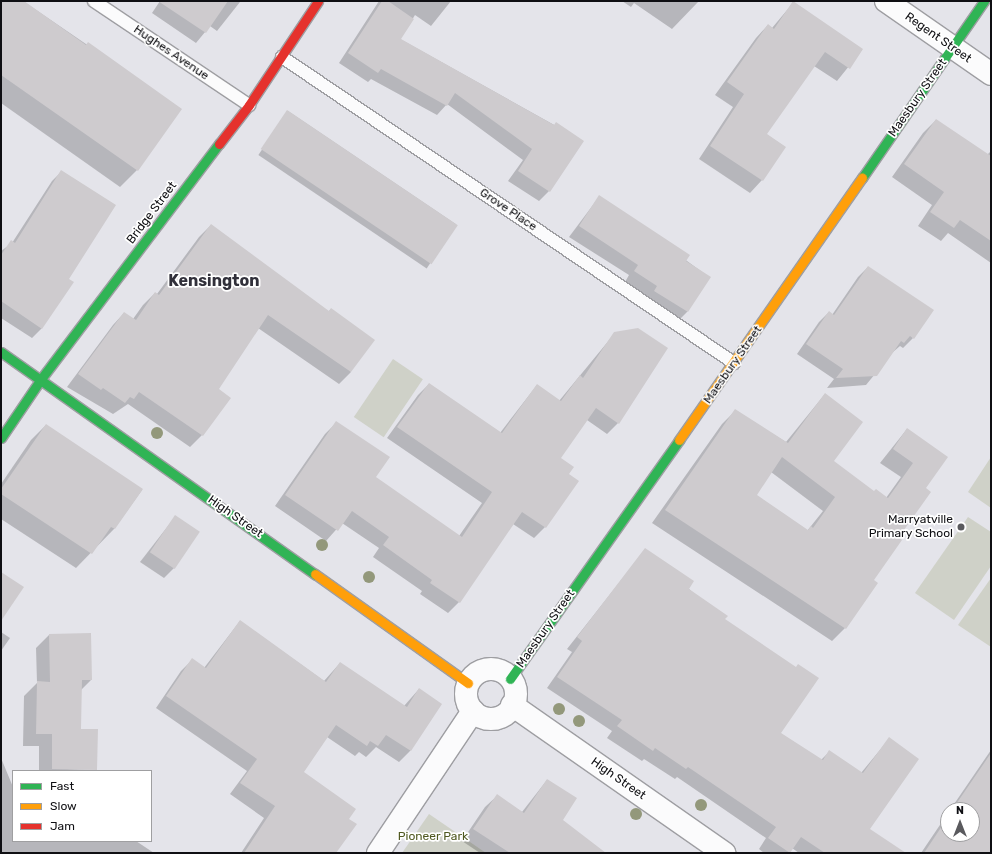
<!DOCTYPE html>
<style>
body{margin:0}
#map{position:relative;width:992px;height:854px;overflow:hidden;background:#e4e4ea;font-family:Rubik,sans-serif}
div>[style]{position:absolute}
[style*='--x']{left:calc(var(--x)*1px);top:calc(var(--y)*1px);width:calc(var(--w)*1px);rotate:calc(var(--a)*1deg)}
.green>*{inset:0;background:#cfd1c8;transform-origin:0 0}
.shadow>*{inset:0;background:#0003;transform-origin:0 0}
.building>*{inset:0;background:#cecbce;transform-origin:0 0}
.roads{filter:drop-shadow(1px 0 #9e9ea2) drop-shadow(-1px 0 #9e9ea2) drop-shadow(0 1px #9e9ea2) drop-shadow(0 -1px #9e9ea2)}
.lane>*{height:12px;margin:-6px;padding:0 6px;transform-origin:6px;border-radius:6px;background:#fbfbfc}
.street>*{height:22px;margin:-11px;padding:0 11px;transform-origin:11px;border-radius:11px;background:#fbfbfc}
.street>.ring{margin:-11px;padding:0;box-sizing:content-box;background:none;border:22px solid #fbfbfc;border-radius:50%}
.fast>*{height:9px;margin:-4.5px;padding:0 4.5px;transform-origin:4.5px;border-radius:4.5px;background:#30b455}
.slow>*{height:9px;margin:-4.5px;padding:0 4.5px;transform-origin:4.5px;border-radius:4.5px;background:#ff9f0a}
.jam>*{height:9px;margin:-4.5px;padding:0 4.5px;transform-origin:4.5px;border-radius:4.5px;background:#e5322d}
.trees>*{width:12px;height:12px;margin:-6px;border-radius:50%;background:#93987b}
.dots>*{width:11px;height:11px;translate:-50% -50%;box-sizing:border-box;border:2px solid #fff;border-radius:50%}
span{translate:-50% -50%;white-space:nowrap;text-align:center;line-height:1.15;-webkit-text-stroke:3.5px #fff;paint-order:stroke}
.street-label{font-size:12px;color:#0f0f13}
.poi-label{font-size:12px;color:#0f0f13}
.right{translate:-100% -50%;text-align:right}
.park-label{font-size:12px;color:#505921}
.district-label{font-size:16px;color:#31303a;font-weight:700}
.frame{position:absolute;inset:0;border:2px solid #0f0f13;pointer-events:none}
.legend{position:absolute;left:12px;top:770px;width:140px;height:72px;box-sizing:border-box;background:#fff;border:1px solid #9f9fa1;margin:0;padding:5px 7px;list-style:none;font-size:12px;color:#0f0f13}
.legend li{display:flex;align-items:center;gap:8px;height:20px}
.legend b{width:20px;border:1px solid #9f9fa1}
.north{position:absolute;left:940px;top:802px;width:40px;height:40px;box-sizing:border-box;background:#fff;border:1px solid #9f9fa1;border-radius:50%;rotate:0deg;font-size:11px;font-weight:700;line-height:16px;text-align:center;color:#0f0f13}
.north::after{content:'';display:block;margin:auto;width:14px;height:18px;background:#5a5a5e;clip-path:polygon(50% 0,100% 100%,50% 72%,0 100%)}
</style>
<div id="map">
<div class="green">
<i style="left:393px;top:359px;width:36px;height:70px;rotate:34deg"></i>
<i style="clip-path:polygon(991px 457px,991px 508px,968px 492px)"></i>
<i style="clip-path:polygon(968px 517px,991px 532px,991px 566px,954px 620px,915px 593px)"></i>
<i style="clip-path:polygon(991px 578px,991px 647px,958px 625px)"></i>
<i style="clip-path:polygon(429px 814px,486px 853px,402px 853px)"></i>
</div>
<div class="shadow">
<i style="clip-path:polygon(1px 1px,23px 1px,181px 109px,137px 170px,120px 187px,1px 103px)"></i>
<i style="clip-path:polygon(160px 1px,238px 1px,240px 2px,217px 31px,210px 26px,196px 43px,152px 13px)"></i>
<i style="clip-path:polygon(379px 1px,451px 1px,431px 26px,415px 15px,400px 39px,583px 141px,549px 191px,539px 201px,508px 181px,523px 160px,447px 104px,437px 115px,371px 79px,368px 82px,339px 63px)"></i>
<i style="clip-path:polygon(622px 1px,699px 1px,672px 29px,634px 3px,631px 7px)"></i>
<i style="clip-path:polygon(793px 3px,862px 50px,837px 81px,814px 66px,766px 134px,785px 147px,762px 180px,750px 193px,699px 159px,733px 107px,715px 95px,756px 38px,768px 25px,772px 28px)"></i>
<i style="left:288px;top:111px;width:203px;height:53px;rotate:34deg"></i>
<i style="clip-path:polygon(936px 120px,987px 155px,991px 151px,991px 263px,948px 233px,941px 241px,918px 226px,932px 205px,892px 177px,923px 133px)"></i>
<i style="clip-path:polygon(62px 171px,67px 279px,42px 328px,32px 338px,1px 318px,1px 251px,12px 243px,52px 181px)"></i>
<i style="clip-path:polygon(599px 197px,709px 277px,687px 312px,677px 322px,645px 301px,648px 297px,625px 282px,629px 275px,569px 237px)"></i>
<i style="clip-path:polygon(211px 225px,328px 312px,331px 309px,351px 372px,339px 384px,258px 328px,217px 389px,202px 435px,190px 447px,128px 404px,113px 414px,67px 387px,113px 325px,124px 313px,133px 319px,143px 305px,155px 293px,157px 294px,199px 237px)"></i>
<i style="clip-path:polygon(868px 267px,913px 338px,903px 348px,900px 346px,893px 352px,866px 385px,827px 388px,834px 379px,797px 354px,819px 322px,829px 312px,832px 315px,858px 277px)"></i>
<i style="clip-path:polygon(615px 333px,618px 423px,607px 434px,587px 420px,559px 458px,568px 474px,545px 527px,534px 538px,513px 524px,459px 602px,448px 613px,420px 594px,422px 591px,373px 557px,379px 548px,342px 523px,326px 541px,275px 506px,325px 434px,336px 423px,374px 477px,459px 536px,482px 503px,387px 438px,418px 395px,429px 384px,500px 433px,537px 385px,559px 401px)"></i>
<i style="clip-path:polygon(evenodd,825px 394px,832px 461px,874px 492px,886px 498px,901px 477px,880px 463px,907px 429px,925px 489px,845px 628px,832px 641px,652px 523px,722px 424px,735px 411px,786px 442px,825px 394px,771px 472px,823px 511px,807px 531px,756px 495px,771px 472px)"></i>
<i style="clip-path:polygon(46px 425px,142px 490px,114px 529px,76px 568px,1px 519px,1px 484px,31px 440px)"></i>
<i style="clip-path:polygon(175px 517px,174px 568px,164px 578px,140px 562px)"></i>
<i style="clip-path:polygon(645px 550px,724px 620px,780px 733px,821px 760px,829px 752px,861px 773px,889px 739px,868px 829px,904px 853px,799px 853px,792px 848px,789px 853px,764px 853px,759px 849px,766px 838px,677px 777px,675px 779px,644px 759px,642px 761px,607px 738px,612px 731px,547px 688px,572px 652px,567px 649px)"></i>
<i style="clip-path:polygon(240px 621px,324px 681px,340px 663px,404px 706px,419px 689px,441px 704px,410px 751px,399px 762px,376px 747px,366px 757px,359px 752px,355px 756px,327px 737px,302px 773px,348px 819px,334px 853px,241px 853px,264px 818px,230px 794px,247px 771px,156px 708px,181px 671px,192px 660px,204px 668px)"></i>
<i style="clip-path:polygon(1px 632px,10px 638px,1px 651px)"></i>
<i style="clip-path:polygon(90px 634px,91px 680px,81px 690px,80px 730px,96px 769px,39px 771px,39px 746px,23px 746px,24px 696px,37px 683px,36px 648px,49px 635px)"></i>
<i style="clip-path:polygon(991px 750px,991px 853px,921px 853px,948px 813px,948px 834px,972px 834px,972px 810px,950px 810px)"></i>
<i style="clip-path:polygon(1px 758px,13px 787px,13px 841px,136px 841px,154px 853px,1px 853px)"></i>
<i style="clip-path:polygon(547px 780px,561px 820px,605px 853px,480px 853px,462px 841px,485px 807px,497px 796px,522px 812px)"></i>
</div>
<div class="building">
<i style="clip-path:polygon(1px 1px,24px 1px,86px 45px,88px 42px,182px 109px,138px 171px,1px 75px)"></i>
<i style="clip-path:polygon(158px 1px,228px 1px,206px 33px)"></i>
<i style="clip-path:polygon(382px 1px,388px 1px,414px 19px,401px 39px,554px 125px,556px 122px,584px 141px,550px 192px,518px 171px,532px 149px,455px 93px,447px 106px,381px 69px,378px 73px,348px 53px)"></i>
<i style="clip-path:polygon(793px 1px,863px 49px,850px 69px,825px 52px,767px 134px,786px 147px,763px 181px,710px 146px,744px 94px,727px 82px,768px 24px,774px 29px)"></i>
<i style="left:287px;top:110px;width:206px;height:47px;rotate:34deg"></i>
<i style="clip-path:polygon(936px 119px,991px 156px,991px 241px,960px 220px,954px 228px,930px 212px,944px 192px,904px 164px)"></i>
<i style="clip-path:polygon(61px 170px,116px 205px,69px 279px,74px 282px,42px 329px,1px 301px,1px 255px,11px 240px,15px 243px)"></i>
<i style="clip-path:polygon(599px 195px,690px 255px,686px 261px,711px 277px,688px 312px,654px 291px,657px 286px,634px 271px,638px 265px,579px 226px)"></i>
<i style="clip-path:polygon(211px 224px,329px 311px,331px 308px,375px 340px,351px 372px,268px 315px,219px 389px,231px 398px,203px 436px,139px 392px,134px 399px,130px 397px,125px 403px,103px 388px,101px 390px,78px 374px,124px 312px,136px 320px,155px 292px,159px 295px)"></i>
<i style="clip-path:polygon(868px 266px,934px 310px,914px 339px,910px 336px,904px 343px,901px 341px,877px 376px,836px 378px,843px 369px,806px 344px,829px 311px,834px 315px)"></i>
<i style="clip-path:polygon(638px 328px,668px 348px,619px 424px,596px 408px,561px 458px,574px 467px,569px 474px,579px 481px,546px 528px,522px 512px,460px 603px,430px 583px,432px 580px,383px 545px,389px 537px,352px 511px,338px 531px,285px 495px,336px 421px,390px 457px,376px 477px,462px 537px,492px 492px,397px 427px,429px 383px,502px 433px,537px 384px,561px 401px,580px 375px,583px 378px,614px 332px)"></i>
<i style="clip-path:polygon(evenodd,825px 393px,863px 422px,834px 461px,874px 491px,876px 489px,888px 498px,913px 463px,893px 449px,907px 428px,948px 457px,926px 488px,931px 492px,899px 537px,902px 540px,874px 580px,878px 583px,846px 629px,665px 510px,735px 409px,788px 443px,825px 393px,782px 457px,835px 497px,813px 528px,811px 526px,808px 530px,757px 495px,782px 457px)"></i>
<i style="clip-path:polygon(46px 424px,143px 489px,115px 529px,111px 527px,92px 554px,1px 494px,1px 489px)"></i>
<i style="left:175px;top:515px;width:30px;height:45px;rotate:34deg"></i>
<i style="clip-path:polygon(645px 548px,694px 581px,689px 589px,728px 616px,725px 619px,796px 667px,798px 664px,819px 678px,781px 733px,823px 760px,829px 750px,863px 773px,889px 737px,919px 759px,870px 829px,906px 853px,825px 853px,801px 837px,790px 853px,768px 838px,776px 827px,688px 767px,686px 769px,655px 748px,653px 751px,617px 726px,622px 720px,557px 677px,582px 641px,577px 637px)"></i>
<i style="clip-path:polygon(1px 572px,24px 587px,1px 621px)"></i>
<i style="clip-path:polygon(240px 620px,326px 682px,340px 662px,407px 707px,419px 688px,442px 704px,411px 751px,386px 735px,378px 746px,370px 741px,367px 746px,336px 725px,304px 772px,356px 809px,349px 819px,357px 824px,336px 853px,244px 853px,275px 806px,240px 783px,257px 759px,166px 696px,192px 658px,206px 668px)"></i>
<i style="clip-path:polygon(91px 633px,92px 680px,82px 680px,81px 729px,98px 729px,97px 770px,52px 769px,52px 734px,36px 734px,37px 681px,50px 682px,49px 634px)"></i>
<i style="clip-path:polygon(991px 753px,991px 853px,924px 853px,948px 817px,948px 834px,972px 834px,972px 810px,952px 810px)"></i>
<i style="clip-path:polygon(547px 779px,577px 798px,563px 820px,606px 853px,510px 853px,473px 829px,497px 794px,524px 813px)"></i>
</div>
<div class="roads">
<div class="lane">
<i style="--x:94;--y:1;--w:187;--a:33.9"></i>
<i style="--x:282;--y:57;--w:546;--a:34.1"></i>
</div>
<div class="street">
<i style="--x:886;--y:1;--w:128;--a:34.8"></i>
<i class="ring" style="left:466px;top:669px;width:28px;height:28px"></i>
<i style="--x:512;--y:705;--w:259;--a:34.9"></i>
<i style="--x:378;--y:853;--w:171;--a:-56.2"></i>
</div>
<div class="fast">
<i style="--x:862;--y:178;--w:215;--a:-55.4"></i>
<i style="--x:1;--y:352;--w:385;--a:35.3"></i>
<i style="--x:1;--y:438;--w:71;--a:-55.9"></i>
<i style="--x:41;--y:379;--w:295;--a:-52.9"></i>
<i style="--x:510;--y:679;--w:293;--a:-54.7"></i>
</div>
<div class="slow">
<i style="--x:679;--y:440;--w:320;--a:-55.1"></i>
<i style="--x:315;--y:574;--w:188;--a:35.5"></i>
</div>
<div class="jam">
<i style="--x:219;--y:144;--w:49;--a:-52.4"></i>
<i style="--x:249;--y:105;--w:125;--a:-56.4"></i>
</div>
</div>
<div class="trees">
<i style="left:157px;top:433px"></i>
<i style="left:322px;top:545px"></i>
<i style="left:369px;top:577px"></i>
<i style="left:559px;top:709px"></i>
<i style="left:579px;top:721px"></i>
<i style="left:701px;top:805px"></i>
<i style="left:636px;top:814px"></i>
</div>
<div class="dots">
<i style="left:961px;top:527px;background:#5a5a5e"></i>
</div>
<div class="street-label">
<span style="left:938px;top:38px;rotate:35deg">Regent Street</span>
<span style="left:171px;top:53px;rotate:34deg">Hughes Avenue</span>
<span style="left:918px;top:98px;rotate:-55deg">Maesbury Street</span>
<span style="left:508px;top:210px;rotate:34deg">Grove Place</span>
<span style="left:152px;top:213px;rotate:-53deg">Bridge Street</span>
<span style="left:733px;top:365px;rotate:-55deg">Maesbury Street</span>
<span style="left:235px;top:517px;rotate:35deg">High Street</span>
<span style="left:546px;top:629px;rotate:-55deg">Maesbury Street</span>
<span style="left:618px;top:779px;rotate:35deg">High Street</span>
</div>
<div class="poi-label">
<span class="right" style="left:953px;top:527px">Marryatville<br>Primary School</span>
</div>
<div class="park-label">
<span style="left:433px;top:837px">Pioneer Park</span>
</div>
<div class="district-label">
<span style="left:214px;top:281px">Kensington</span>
</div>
<div class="frame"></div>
<ul class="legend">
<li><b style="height:5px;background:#30b455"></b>Fast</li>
<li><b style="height:5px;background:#ff9f0a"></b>Slow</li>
<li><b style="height:5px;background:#e5322d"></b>Jam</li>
</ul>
<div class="north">N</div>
</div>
